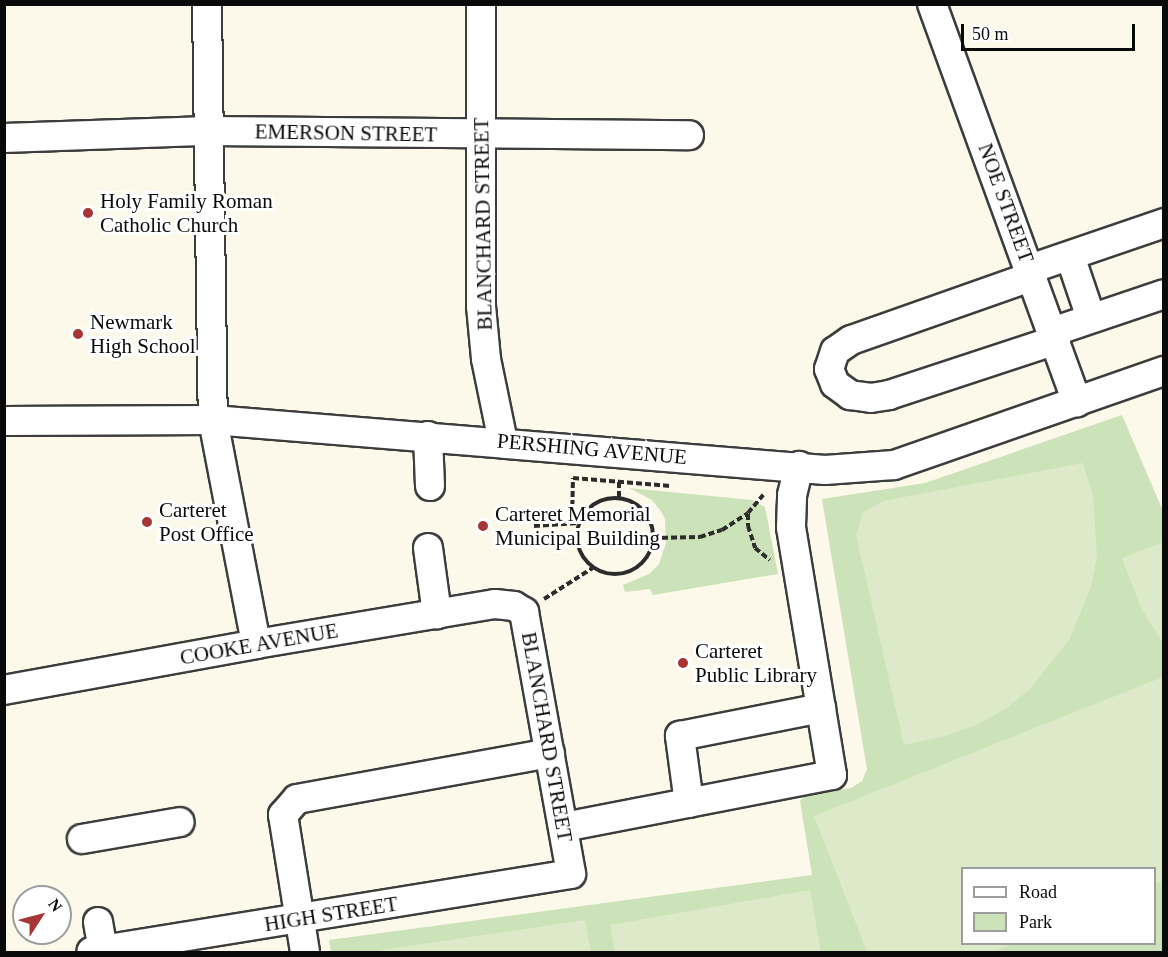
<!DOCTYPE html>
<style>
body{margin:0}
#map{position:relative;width:1168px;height:957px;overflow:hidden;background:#fcf9ea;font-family:Georgia,serif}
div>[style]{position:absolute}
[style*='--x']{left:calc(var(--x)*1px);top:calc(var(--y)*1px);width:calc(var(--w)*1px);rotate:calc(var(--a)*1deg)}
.green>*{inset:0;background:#cce2b8}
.pitch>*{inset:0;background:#ddeac9}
.path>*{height:4px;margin-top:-2px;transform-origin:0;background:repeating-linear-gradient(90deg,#2c2c2c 0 6px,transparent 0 9px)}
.path>.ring{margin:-2px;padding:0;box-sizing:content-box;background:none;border:4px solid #2c2c2c;border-radius:50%}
.roads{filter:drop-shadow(2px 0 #3d3d3d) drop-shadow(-2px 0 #3d3d3d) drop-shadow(0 2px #3d3d3d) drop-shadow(0 -2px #3d3d3d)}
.minor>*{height:28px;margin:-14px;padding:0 14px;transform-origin:14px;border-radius:14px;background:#fff}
.dots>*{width:16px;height:16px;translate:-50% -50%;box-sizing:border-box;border:3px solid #fff;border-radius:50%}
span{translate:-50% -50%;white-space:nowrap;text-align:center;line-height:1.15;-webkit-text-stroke:6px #fff;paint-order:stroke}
.street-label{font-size:21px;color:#0a0a0a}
.poi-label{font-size:21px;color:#0a0a0a}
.left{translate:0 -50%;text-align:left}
.frame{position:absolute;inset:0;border:6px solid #0a0a0a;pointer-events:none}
.legend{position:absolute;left:961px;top:867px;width:195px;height:78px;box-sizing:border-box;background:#fff;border:2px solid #9d9d9d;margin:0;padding:8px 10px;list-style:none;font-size:18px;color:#0a0a0a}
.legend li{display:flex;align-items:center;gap:12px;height:30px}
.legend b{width:30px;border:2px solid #9d9d9d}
.north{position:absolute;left:12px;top:885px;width:60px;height:60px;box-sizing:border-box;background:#fff;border:2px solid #9d9d9d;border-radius:50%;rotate:54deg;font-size:16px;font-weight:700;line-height:24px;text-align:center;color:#0a0a0a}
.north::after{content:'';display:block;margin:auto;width:21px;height:27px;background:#a73536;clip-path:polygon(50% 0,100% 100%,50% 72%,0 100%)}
.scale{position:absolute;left:961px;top:24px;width:174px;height:27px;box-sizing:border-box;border:3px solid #0a0a0a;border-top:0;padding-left:8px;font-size:18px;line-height:21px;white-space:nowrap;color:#0a0a0a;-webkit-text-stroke:4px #fff;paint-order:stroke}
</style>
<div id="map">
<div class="green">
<i style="clip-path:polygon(evenodd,1122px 415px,1163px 511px,1163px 952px,331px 952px,329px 940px,812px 875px,800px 801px,805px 795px,851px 788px,862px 781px,867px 769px,822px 499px,925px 483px,1122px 415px,962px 868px,1154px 868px,1154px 944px,962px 944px,962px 868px)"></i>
<i style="clip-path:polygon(629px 488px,752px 500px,765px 507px,778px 574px,653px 595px,650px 589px,625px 592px,623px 585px,649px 574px,659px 564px,666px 543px,665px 519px,660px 510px,652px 500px)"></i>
</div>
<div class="pitch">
<i style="clip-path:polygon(1083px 463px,1093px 496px,1097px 556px,1091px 587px,1069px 640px,1030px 689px,1004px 710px,976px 725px,946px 736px,904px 745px,856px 535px,863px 512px,883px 501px)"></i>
<i style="clip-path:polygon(1163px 542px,1163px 643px,1141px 608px,1122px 558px)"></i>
<i style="clip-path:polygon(1163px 677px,1163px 880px,1155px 884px,1154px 868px,962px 868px,962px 944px,1013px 944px,992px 952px,867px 952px,814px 816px)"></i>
<i style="clip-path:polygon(810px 890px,821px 952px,615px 952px,610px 925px)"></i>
<i style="clip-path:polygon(585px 920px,591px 952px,372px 952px,376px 951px)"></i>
</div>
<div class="path">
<i style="--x:573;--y:478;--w:98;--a:4.7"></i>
<i style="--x:619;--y:482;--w:16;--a:90"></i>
<i class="ring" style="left:577px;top:498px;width:72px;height:72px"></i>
<i style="--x:748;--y:514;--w:12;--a:90"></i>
<i style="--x:748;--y:526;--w:23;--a:72"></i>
<i style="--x:755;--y:548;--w:19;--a:39"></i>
<i style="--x:572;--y:524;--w:46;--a:-88.8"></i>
<i style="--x:534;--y:526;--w:45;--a:-3.8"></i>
<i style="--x:653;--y:538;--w:47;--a:-1.2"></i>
<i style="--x:700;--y:537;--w:23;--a:-18"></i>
<i style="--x:722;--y:530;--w:31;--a:-33"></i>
<i style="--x:748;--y:513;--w:26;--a:-50"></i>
<i style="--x:544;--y:599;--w:59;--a:-32.6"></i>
</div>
<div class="roads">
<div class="minor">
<i style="--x:207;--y:4;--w:416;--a:89.2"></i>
<i style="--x:213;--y:420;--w:228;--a:79.1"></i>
<i style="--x:481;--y:4;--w:302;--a:90"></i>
<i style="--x:481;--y:306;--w:53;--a:84.6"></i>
<i style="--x:486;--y:359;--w:85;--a:78.4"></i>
<i style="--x:932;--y:4;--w:424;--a:70"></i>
<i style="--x:4;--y:138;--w:204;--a:-2"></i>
<i style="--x:208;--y:131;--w:481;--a:0.5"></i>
<i style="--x:1070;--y:256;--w:65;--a:71.3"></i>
<i style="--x:1030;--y:269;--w:142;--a:-18.9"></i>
<i style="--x:1033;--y:276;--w:193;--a:160.6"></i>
<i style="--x:851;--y:340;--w:19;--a:145"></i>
<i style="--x:835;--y:351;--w:19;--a:108"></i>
<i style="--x:829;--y:369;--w:16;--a:68"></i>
<i style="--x:835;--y:384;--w:19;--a:36"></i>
<i style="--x:850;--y:395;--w:21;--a:8"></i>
<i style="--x:871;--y:398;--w:18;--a:-9"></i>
<i style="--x:889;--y:395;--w:176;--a:-18.2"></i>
<i style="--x:1052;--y:332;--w:118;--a:-18.7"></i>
<i style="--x:4;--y:421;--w:209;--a:-0.3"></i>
<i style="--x:213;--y:420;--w:614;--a:4.67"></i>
<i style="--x:825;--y:470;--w:69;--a:-4.1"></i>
<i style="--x:894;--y:465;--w:286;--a:-19.2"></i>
<i style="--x:428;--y:436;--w:50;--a:87.7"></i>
<i style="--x:428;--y:548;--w:67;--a:82.2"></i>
<i style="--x:4;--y:690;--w:256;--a:-10.3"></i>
<i style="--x:256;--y:644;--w:242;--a:-9.5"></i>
<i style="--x:495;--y:604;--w:19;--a:6"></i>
<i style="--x:514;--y:606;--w:12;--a:31"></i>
<i style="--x:524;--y:612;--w:266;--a:79.8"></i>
<i style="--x:571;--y:874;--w:486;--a:170.8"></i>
<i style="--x:689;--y:803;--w:68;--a:-97.7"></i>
<i style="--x:680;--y:736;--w:144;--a:-11.2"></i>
<i style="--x:564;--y:827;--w:273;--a:-11"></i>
<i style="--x:832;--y:775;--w:251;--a:-99.4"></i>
<i style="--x:791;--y:527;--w:32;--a:-88"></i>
<i style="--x:792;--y:495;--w:30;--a:-76"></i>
<i style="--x:82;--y:839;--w:99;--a:-9.8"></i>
<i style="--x:98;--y:922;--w:28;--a:80"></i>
<i style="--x:305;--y:952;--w:139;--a:-99.1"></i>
<i style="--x:283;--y:815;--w:21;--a:-49"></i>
<i style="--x:297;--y:799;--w:257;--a:-10.3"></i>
</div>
</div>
<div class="dots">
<i style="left:88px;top:213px;background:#a73536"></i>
<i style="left:78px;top:334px;background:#a73536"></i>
<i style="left:147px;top:522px;background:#a73536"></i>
<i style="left:483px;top:526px;background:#a73536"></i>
<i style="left:683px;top:663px;background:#a73536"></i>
</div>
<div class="street-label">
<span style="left:346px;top:133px;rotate:1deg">EMERSON STREET</span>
<span style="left:1006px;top:203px;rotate:70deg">NOE STREET</span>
<span style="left:483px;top:224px;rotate:-91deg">BLANCHARD STREET</span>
<span style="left:592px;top:449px;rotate:5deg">PERSHING AVENUE</span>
<span style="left:259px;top:644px;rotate:-10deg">COOKE AVENUE</span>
<span style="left:547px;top:737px;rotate:80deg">BLANCHARD STREET</span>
<span style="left:331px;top:914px;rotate:-9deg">HIGH STREET</span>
</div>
<div class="poi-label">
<span class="left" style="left:100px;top:213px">Holy Family Roman<br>Catholic Church</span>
<span class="left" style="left:90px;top:334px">Newmark<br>High School</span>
<span class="left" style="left:159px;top:522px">Carteret<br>Post Office</span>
<span class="left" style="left:495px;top:526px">Carteret Memorial<br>Municipal Building</span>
<span class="left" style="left:695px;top:663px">Carteret<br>Public Library</span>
</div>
<div class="frame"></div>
<ul class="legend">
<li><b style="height:8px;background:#fff"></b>Road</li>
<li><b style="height:16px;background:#cce2b8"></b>Park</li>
</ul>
<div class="north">N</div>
<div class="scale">50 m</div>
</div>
